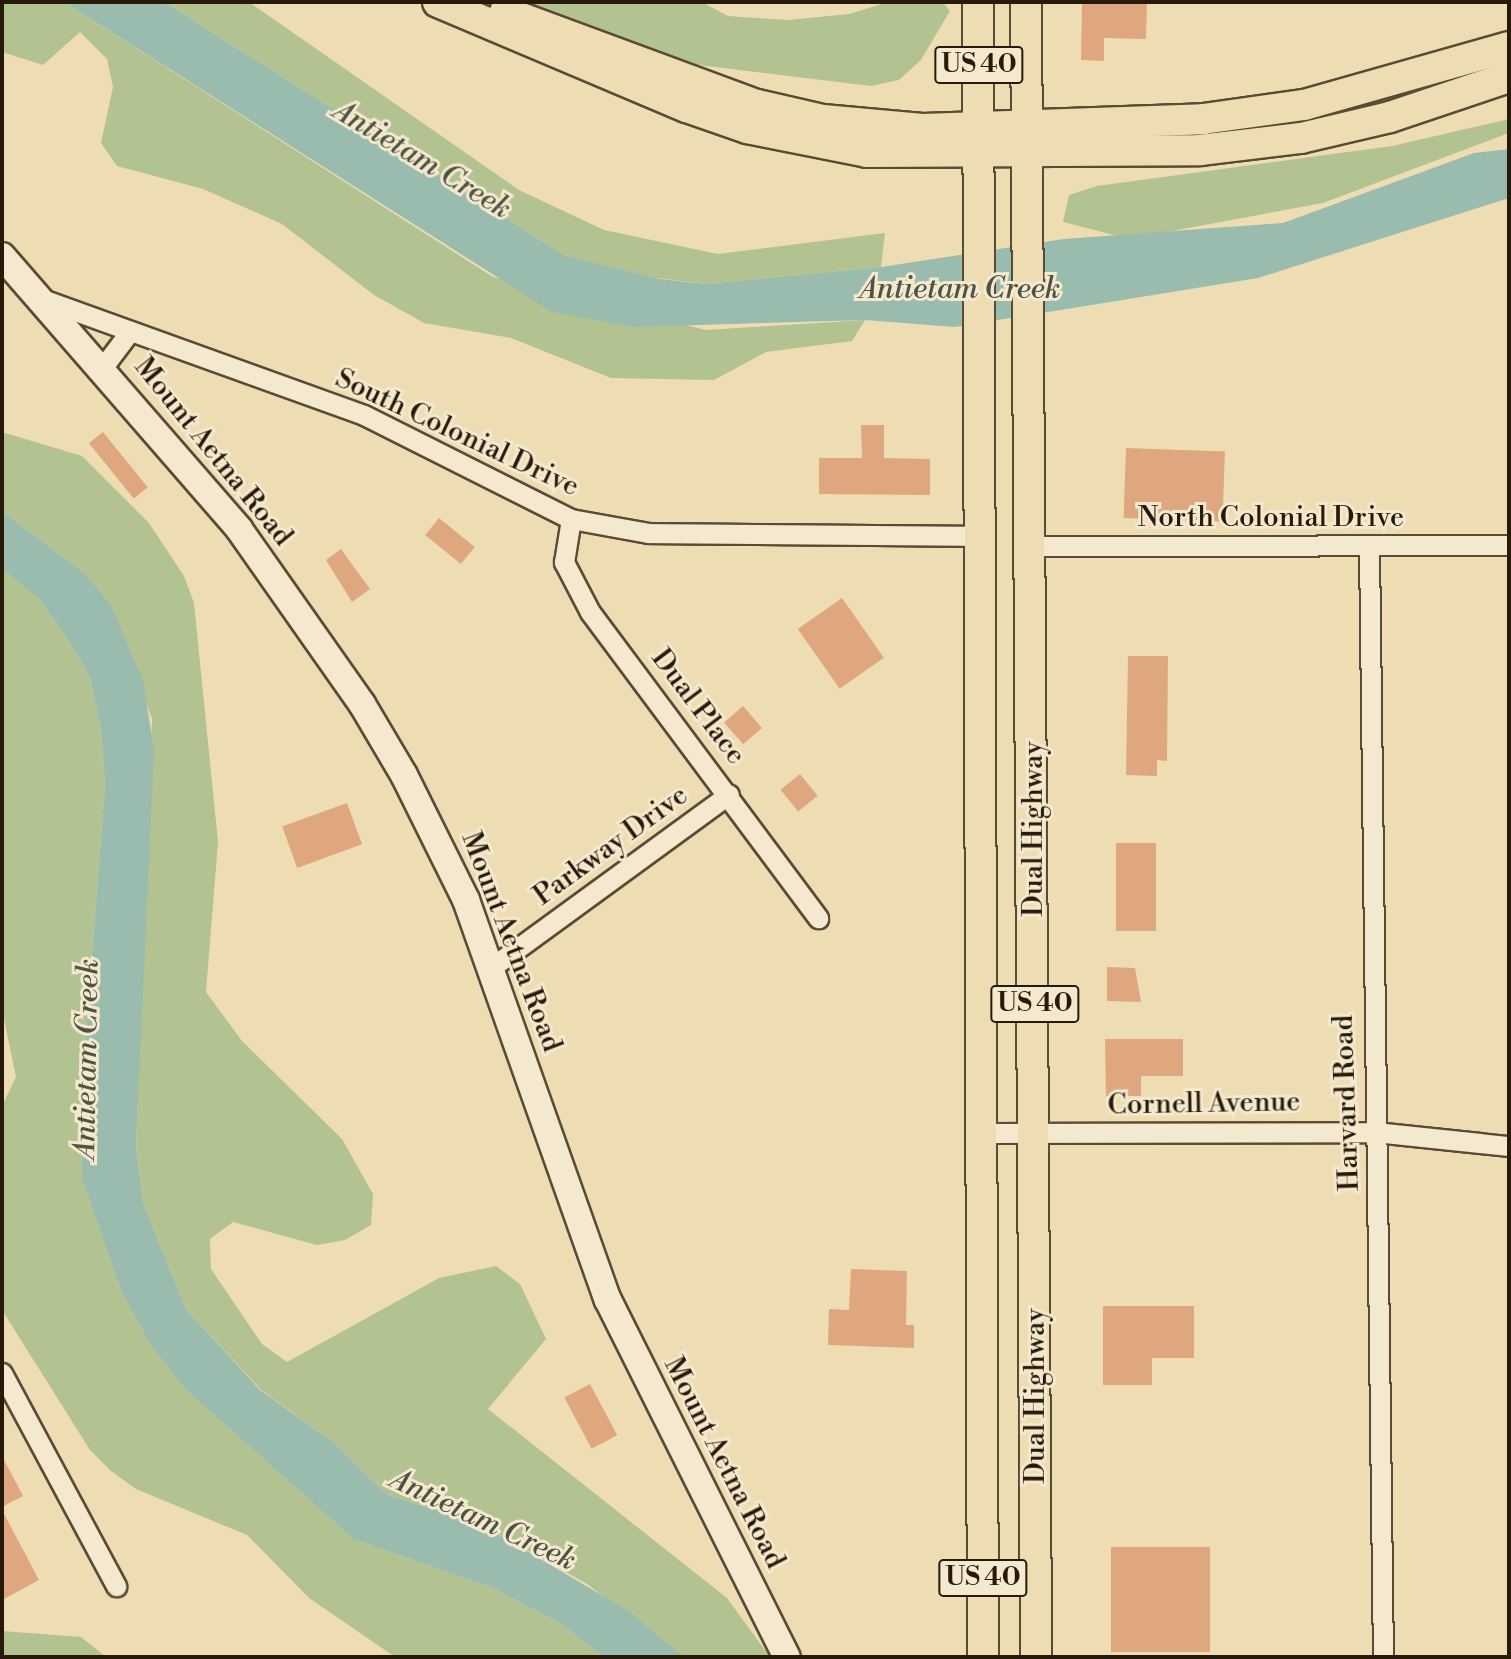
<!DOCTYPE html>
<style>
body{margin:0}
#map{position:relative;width:1511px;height:1659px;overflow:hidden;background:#eeddb3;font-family:"Libre Bodoni",serif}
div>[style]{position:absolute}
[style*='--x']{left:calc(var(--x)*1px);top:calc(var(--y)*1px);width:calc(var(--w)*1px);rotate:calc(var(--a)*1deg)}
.green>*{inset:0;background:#b3c291}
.water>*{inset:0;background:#99bcae}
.building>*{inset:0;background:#dfa77f;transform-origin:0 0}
.roads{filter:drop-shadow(2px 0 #594b35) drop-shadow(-2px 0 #594b35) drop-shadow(0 2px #594b35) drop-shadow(0 -2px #594b35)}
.street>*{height:19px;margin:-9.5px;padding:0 9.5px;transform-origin:9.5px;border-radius:9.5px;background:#f4e9ce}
.secondary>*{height:26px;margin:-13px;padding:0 13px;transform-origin:13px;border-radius:13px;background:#f4e9ce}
.primary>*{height:30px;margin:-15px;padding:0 15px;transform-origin:15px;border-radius:15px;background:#eeddb3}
span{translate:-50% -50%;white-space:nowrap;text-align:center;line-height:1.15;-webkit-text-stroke:6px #f4e9ce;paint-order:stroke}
.shield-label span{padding:2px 5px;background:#f4e9ce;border:2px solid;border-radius:5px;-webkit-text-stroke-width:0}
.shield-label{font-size:26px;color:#271a0b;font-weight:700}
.street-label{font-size:28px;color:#271a0b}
.water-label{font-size:30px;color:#4f5344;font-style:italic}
.frame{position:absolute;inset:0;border:4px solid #271a0b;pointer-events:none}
</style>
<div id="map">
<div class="green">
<i style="clip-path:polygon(2px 2px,64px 2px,493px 277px,706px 330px,865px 320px,852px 341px,766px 352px,714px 380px,611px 378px,511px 338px,424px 323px,374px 295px,282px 224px,203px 189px,117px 166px,101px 143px,113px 87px,107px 59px,80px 32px,43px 65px,2px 52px)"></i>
<i style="clip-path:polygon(164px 2px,249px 2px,519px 190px,604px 230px,718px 254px,885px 233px,881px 267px,706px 284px,615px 273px,566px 256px)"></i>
<i style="clip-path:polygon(512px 2px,702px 2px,728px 16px,788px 20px,849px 14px,888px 2px,943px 2px,950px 11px,921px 60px,899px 80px,871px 86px,699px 65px)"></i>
<i style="clip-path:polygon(1509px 119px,1509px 133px,1323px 203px,1129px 239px,1063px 222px,1069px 195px,1097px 186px,1392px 146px)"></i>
<i style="clip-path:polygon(2px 432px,82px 456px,149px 523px,184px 576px,194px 603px,218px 842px,206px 992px,242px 1041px,342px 1139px,373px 1194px,371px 1225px,345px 1240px,317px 1245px,233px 1222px,210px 1239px,211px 1269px,262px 1344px,287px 1362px,439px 1278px,496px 1266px,520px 1284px,546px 1339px,488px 1409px,727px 1598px,770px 1657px,684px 1657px,587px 1584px,484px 1526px,386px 1494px,336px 1444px,261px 1390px,186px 1309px,143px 1203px,136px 1146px,152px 719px,111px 605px,86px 574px,2px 511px)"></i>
<i style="clip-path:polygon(2px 569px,39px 599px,67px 638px,90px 678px,101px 729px,105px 786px,80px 1107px,82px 1179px,121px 1291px,151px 1346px,185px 1389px,353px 1539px,493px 1588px,561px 1624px,603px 1657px,395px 1657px,309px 1598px,247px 1535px,136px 1489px,111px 1471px,90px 1450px,2px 1310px,2px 1106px,16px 1077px,2px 1009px)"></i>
<i style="clip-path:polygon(2px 1631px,81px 1637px,106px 1657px,2px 1657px)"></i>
</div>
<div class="water">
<i style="clip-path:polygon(64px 2px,164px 2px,566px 256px,660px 279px,706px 284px,881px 267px,1064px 239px,1283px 223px,1474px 153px,1509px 149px,1509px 198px,1258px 278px,955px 327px,865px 320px,633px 327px,552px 312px)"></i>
<i style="clip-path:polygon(2px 511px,86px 574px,111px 605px,143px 681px,154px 749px,136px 1146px,143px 1203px,186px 1309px,260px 1390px,336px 1444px,386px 1494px,484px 1526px,627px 1610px,684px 1657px,603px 1657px,561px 1624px,493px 1588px,353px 1539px,185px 1389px,151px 1346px,121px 1291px,82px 1179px,80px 1107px,105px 786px,101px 729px,90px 678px,67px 638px,39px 599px,2px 569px)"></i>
</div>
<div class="building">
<i style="clip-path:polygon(1123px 2px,1147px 2px,1146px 39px,1104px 38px,1104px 61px,1081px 60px,1082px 4px)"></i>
<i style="clip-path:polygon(861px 425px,884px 425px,884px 458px,930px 459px,930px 495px,819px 494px,819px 458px,862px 458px)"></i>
<i style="left:103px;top:432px;width:71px;height:18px;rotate:51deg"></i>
<i style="left:1126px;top:448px;width:99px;height:70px;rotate:2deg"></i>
<i style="left:439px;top:518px;width:46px;height:22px;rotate:39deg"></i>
<i style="clip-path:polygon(341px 549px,370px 589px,352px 602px,326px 560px)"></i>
<i style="left:842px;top:598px;width:73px;height:54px;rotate:55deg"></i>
<i style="clip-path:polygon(1128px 656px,1168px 656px,1167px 761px,1157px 760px,1157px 776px,1126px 775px)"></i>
<i style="left:743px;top:706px;width:29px;height:25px;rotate:49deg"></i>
<i style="left:800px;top:774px;width:28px;height:25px;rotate:51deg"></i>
<i style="left:347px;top:803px;width:44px;height:69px;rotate:70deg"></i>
<i style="left:1116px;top:843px;width:40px;height:88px"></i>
<i style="clip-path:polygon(1107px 967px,1135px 968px,1141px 1002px,1107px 1001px)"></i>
<i style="clip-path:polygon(1105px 1039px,1183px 1039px,1183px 1076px,1141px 1076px,1141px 1096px,1106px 1096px)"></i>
<i style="clip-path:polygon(851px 1269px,907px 1271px,906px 1325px,914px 1325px,914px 1348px,828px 1345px,829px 1309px,849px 1310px)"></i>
<i style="clip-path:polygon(1103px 1306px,1194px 1306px,1194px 1358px,1152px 1358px,1152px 1385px,1103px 1385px)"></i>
<i style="left:590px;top:1384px;width:58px;height:29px;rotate:62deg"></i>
<i style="clip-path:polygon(2px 1456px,23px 1496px,2px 1507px)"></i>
<i style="clip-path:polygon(2px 1510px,39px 1580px,2px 1600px)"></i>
<i style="left:1111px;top:1547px;width:99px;height:105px"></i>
</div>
<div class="roads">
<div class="street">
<i style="--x:42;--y:299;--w:342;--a:19.8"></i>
<i style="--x:364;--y:415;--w:232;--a:26.7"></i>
<i style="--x:571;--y:519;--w:78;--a:10.3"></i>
<i style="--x:648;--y:533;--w:333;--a:0.5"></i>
<i style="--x:103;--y:367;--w:41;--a:-52.9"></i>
<i style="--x:571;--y:519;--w:44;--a:99.2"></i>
<i style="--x:564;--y:562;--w:56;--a:62.5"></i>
<i style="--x:590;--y:612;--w:382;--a:53.3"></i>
<i style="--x:1032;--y:546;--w:477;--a:-0.1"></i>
<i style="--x:1369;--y:547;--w:1110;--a:89.28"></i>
<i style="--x:492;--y:967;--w:293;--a:-36.1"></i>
<i style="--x:982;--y:1133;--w:393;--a:-0.1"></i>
<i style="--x:1375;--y:1132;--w:135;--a:6"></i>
<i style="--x:2;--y:1373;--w:242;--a:61.8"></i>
</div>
<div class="secondary">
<i style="--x:2;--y:256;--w:362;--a:49"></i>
<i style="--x:239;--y:529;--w:214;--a:54.9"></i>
<i style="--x:362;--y:704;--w:82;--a:59.4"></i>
<i style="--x:404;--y:775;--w:140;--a:63.6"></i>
<i style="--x:466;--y:900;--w:424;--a:70.5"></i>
<i style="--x:608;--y:1300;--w:399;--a:63.4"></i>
</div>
<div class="primary">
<i style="--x:438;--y:2;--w:270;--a:22.9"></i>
<i style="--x:687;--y:107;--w:64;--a:19.3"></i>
<i style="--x:747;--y:128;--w:122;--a:11.3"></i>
<i style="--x:867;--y:152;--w:333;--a:-0.3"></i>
<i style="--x:1200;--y:150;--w:102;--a:-6.8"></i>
<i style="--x:1301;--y:138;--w:91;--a:-13.3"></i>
<i style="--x:1390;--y:117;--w:126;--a:-18.6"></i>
<i style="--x:978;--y:2;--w:1655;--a:89.83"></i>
<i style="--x:1026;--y:2;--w:1655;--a:89.65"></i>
<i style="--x:505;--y:12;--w:269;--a:20.3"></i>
<i style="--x:757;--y:105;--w:68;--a:12.8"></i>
<i style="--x:823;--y:120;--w:100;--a:5.1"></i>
<i style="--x:923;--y:129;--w:280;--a:-2"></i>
<i style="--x:1203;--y:119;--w:102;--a:-7.9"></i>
<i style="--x:1304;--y:105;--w:213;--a:-15.8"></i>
</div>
</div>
<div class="shield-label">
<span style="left:979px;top:65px">US 40</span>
<span style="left:1035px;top:1004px">US 40</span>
<span style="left:983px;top:1578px">US 40</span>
</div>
<div class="street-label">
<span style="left:457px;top:433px;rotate:25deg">South Colonial Drive</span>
<span style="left:213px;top:452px;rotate:51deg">Mount Aetna Road</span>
<span style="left:1271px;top:518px">North Colonial Drive</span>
<span style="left:698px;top:707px;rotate:53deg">Dual Place</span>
<span style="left:1034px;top:829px;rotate:-90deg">Dual Highway</span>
<span style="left:611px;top:846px;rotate:-36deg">Parkway Drive</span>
<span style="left:511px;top:942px;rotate:69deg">Mount Aetna Road</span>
<span style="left:1347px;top:1103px;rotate:-92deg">Harvard Road</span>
<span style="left:1204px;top:1104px;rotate:-1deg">Cornell Avenue</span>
<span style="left:1036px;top:1396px;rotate:-90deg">Dual Highway</span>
<span style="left:724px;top:1463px;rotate:63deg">Mount Aetna Road</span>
</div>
<div class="water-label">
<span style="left:422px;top:160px;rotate:31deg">Antietam Creek</span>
<span style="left:960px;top:289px">Antietam Creek</span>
<span style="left:87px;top:1059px;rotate:-89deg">Antietam Creek</span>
<span style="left:483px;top:1520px;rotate:25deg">Antietam Creek</span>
</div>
<div class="frame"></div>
</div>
